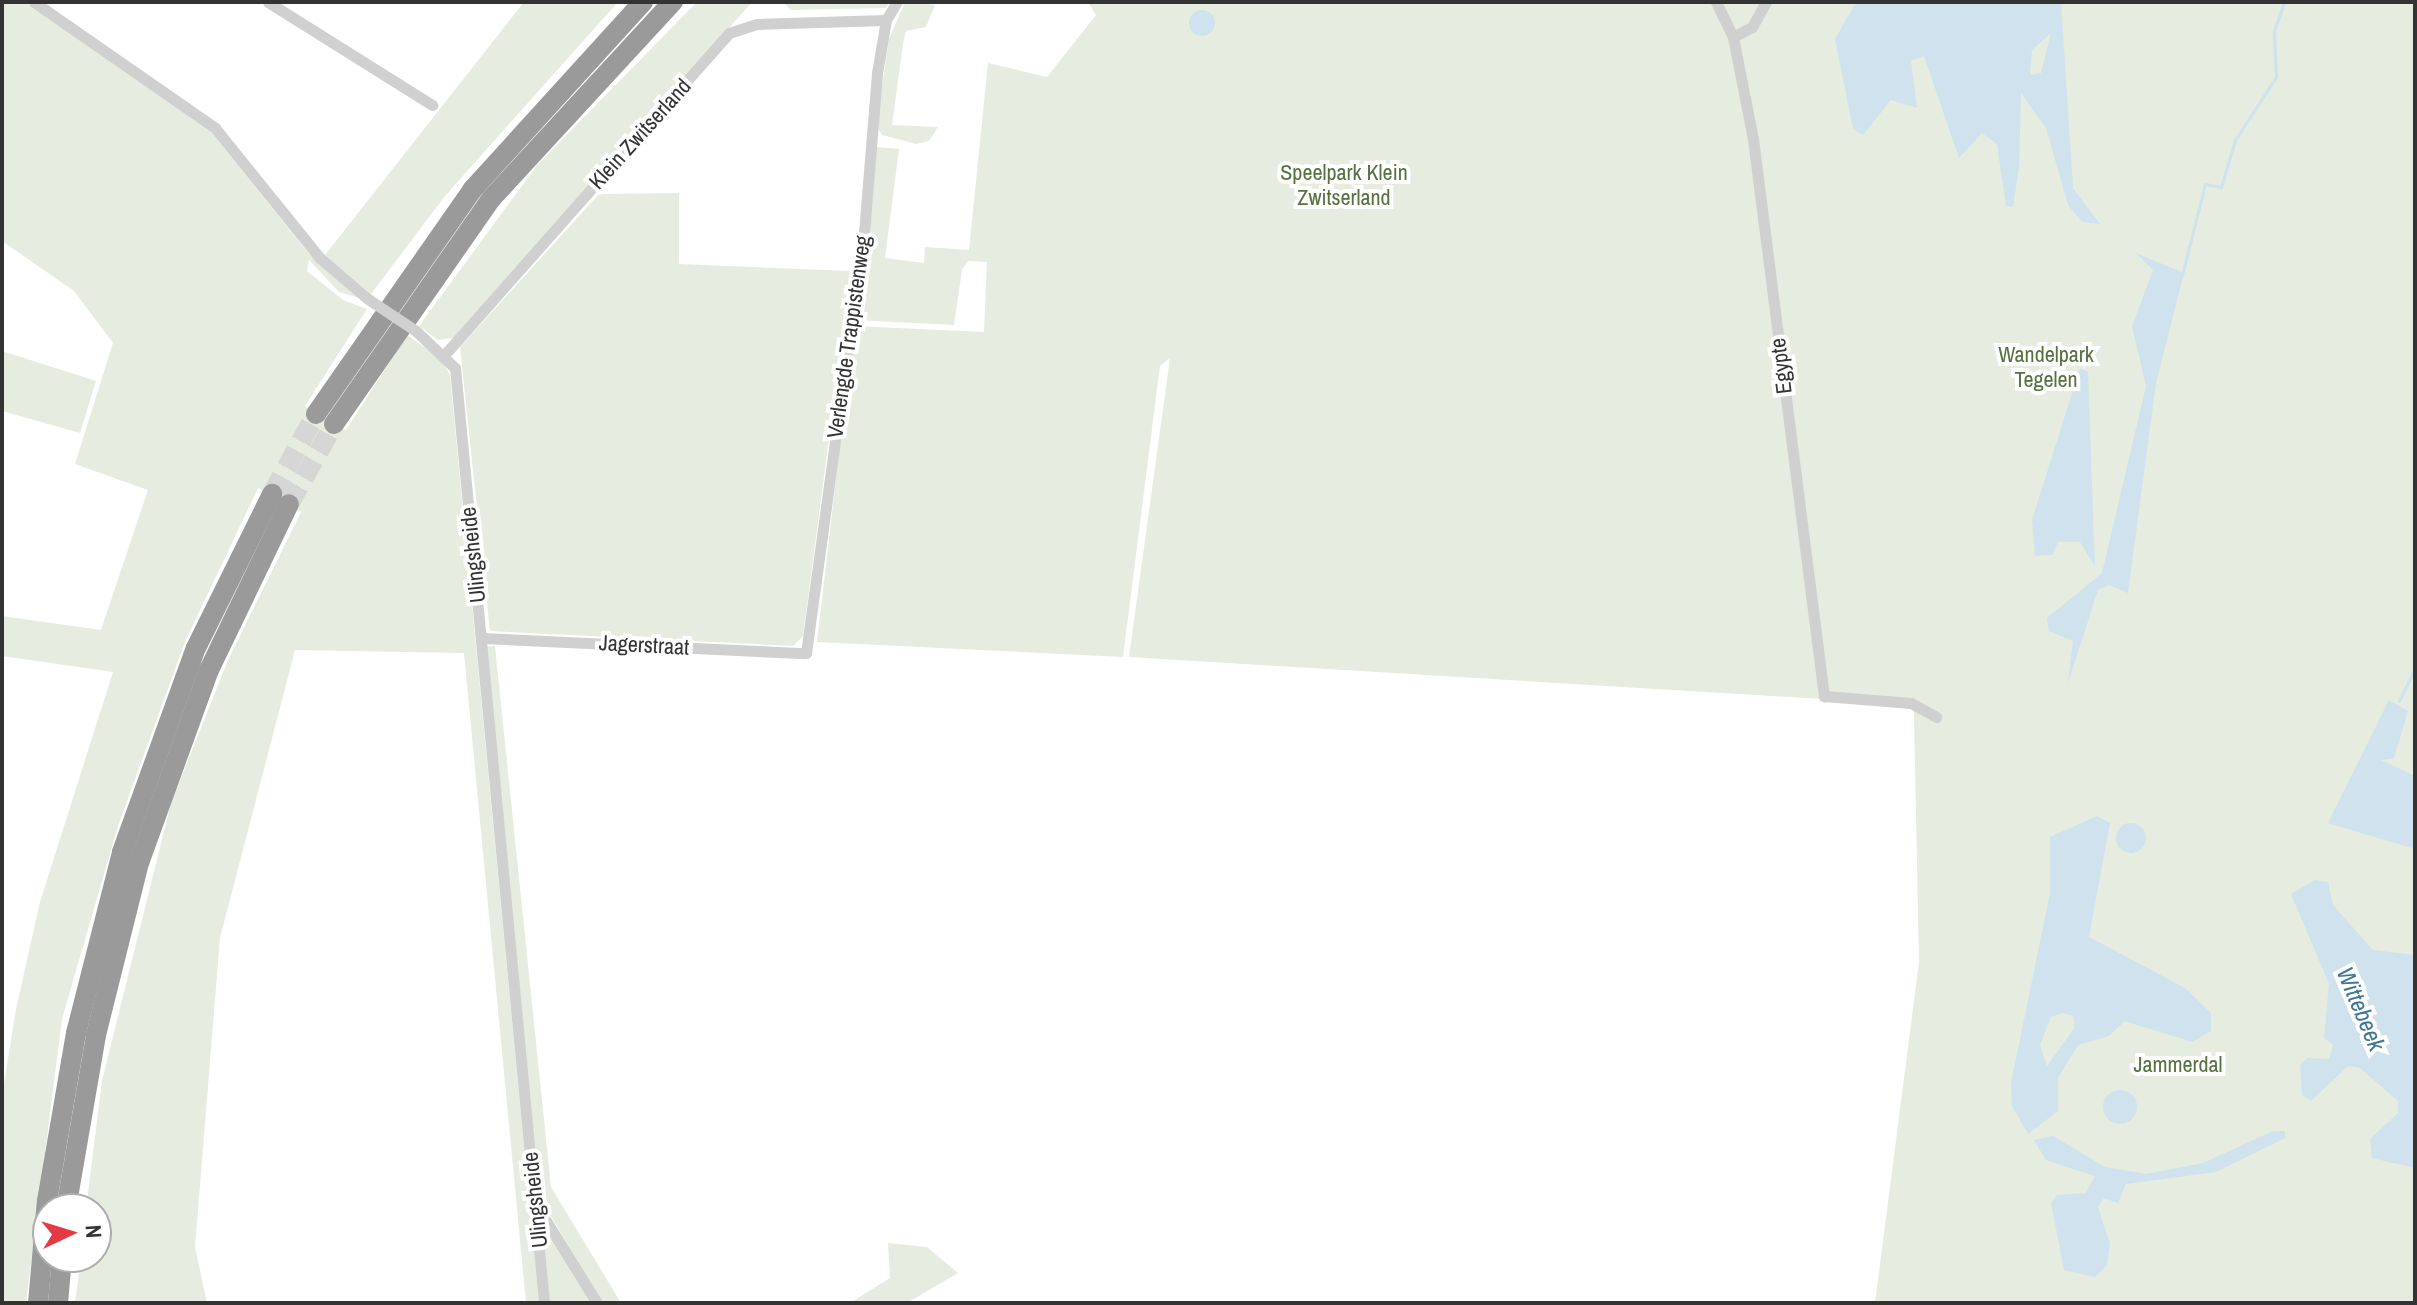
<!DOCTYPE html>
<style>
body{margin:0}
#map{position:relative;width:2417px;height:1305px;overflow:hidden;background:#fff;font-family:"Archivo Narrow",sans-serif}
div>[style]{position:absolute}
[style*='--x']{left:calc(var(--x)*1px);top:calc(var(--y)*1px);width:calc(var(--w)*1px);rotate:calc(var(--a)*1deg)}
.green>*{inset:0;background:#e6ecdf}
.water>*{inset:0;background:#cfe2ee}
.round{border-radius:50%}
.stream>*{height:3px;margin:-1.5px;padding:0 1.5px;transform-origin:1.5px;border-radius:1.5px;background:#cfe2ee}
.highway-tunnel>*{height:20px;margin-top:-10px;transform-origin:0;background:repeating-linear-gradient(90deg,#d6d6d6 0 20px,transparent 0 30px)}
.street>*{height:11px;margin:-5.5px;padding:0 5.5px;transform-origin:5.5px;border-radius:5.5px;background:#d0d0d0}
.highway>*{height:20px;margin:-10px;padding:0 10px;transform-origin:10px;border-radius:10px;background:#9a9a9a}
.street-bridge>*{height:11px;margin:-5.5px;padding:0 5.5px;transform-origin:5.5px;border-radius:5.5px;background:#d0d0d0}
span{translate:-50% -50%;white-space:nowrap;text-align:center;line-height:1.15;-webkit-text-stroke:8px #fff;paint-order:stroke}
.street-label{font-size:22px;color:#333}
.park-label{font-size:22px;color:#56703f}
.water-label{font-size:24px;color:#3f7597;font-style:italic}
.frame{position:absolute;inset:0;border:4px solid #333;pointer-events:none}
.north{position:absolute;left:32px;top:1193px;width:80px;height:80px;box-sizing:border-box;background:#fff;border:2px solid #adadad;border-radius:50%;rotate:86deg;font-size:22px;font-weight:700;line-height:32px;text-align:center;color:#333}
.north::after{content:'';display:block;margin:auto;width:28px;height:36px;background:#e63946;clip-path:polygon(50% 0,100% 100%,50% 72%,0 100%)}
</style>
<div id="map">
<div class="green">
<i style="clip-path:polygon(2px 2px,25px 2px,211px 132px,309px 254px,359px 298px,339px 292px,309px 260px,307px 271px,343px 300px,367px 309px,305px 406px,346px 430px,407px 335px,441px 359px,450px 375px,539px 1303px,526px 1303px,464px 653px,295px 650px,220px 938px,195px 1247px,207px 1303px,75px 1303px,81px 1257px,96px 1257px,96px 1209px,86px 1209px,102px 1081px,171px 803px,228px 660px,301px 512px,258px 488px,185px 642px,118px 826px,62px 1019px,26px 1303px,2px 1303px,2px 1096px,16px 1009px,40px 902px,113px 672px,2px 656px,2px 616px,101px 630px,148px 490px,75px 464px,113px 343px,74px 291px,2px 241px)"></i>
<i style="clip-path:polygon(524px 2px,618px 2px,445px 196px,371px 294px,325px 255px)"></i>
<i style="clip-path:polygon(697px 2px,752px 2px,453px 338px,438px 340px,419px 326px,538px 164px)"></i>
<i style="clip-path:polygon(783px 2px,889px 2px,886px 8px,791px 10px)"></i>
<i style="clip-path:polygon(905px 2px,935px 5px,926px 27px,906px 31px,903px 44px,892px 125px,938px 127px,929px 141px,916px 144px,882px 135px,876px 126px,889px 39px)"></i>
<i style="clip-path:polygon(1088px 2px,2415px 2px,2415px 1303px,1875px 1303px,1919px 962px,1914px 712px,1906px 704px,1129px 657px,1170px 358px,1160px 366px,1123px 657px,817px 642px,854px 326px,984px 332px,987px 262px,968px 261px,962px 270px,954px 325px,855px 320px,876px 147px,899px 149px,885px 258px,924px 263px,925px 247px,969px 250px,988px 63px,1047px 77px,1096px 15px)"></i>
<i style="clip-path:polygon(679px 193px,679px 264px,851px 271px,803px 636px,793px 646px,490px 631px,460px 347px,599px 194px)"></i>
<i style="clip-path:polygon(2px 351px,96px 381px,80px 433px,2px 411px)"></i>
<i style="clip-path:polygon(495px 646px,551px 1187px,621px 1303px,602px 1303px,537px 1192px,485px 647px)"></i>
<i style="clip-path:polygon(548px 1224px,593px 1303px,549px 1303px,541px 1226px)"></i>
<i style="clip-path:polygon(888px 1243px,927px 1247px,958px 1273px,907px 1303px,850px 1303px,890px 1278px)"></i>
</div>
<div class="water">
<i style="clip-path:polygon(evenodd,1856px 2px,2061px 2px,2073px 188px,2100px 224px,2082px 222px,2068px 205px,2046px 128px,2021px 93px,2019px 168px,2013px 207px,2006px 206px,1997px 144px,1982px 133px,1959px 158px,1924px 56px,1911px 61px,1917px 108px,1891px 100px,1863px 135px,1853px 129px,1835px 39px,1856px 2px,2051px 33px,2041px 73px,2030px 75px,2032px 50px,2051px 33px)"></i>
<i class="round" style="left:1189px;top:10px;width:26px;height:26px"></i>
<i style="clip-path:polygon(2136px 253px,2184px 273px,2156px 383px,2128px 593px,2109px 585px,2098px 590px,2068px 683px,2073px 641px,2049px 631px,2047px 618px,2102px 573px,2146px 386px,2132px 326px,2153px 270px)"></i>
<i style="clip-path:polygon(2080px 368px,2088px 372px,2095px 566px,2080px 542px,2058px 542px,2052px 555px,2035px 556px,2032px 520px)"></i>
<i style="clip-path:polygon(2389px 700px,2408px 711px,2394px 758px,2381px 760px,2415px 776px,2415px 849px,2328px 823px)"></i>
<i style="clip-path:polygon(evenodd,2097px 816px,2110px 823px,2089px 937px,2185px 988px,2211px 1013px,2211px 1031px,2192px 1042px,2125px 1021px,2109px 1036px,2078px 1045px,2058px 1078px,2058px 1111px,2028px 1134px,2012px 1106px,2011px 1083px,2050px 893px,2050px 837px,2097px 816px,2063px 1013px,2073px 1016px,2075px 1027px,2047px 1066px,2040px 1045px,2051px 1017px,2063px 1013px)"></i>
<i class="round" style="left:2116px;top:823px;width:30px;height:30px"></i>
<i style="clip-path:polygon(2315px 880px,2328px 882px,2333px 905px,2373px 950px,2415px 955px,2415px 1168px,2372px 1158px,2370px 1139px,2398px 1113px,2398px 1101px,2360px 1068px,2348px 1066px,2311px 1101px,2302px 1095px,2300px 1065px,2307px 1058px,2329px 1059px,2333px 1045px,2324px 1038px,2329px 984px,2291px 894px)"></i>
<i class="round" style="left:2103px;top:1090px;width:34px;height:34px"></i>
<i style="clip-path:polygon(2273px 1131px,2285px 1131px,2285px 1138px,2216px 1172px,2126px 1184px,2118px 1203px,2104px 1198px,2098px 1207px,2110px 1244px,2107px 1265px,2095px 1277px,2064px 1270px,2051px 1203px,2057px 1195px,2086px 1193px,2095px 1176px,2046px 1160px,2034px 1140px,2053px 1136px,2105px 1167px,2146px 1174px,2203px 1163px)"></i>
</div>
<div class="stream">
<i style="--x:2182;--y:275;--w:94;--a:-75.8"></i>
<i style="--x:2205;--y:184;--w:16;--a:11"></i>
<i style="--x:2221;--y:187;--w:49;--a:-73.4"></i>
<i style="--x:2235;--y:140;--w:75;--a:-56.9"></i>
<i style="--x:2276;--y:77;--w:46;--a:-92.5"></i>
<i style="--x:2274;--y:31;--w:31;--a:-71"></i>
<i style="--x:2399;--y:701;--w:37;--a:-64"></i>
</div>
<div class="highway-tunnel">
<i style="--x:272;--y:494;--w:91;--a:-61.2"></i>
<i style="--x:289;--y:504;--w:92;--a:-60.6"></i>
</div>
<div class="street">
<i style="--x:34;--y:2;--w:221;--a:34.8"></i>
<i style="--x:215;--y:128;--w:167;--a:51.1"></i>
<i style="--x:320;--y:258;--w:63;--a:40.5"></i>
<i style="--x:268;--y:2;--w:194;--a:32.1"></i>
<i style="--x:1716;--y:2;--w:39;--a:64"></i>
<i style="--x:1733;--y:37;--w:104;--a:78.9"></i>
<i style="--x:1753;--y:139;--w:562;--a:82.74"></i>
<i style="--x:1824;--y:696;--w:87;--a:4.6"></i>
<i style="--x:1911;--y:703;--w:29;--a:29"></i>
<i style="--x:1733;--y:37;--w:21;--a:-28"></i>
<i style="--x:1752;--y:27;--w:29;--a:-61"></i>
<i style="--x:416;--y:331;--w:54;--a:43.5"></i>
<i style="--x:455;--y:368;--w:939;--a:84.56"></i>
<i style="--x:446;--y:353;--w:427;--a:-48.5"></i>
<i style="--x:729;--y:33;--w:29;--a:-18"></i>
<i style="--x:757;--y:24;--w:129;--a:-1.8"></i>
<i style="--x:482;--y:638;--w:324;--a:2.7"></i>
<i style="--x:806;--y:653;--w:437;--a:-82.2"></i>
<i style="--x:865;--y:220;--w:147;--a:-85.3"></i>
<i style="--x:877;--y:73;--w:54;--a:-80.4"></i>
<i style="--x:886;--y:20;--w:21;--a:-59"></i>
<i style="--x:537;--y:1206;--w:114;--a:58.3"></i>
</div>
<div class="highway">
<i style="--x:316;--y:414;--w:273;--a:-55.1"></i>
<i style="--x:472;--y:190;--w:254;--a:-47.7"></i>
<i style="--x:334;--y:424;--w:273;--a:-55.1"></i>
<i style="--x:490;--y:200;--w:270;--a:-47.3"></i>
<i style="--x:66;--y:1209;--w:177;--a:-80.2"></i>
<i style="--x:96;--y:1035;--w:177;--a:-76"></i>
<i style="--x:139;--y:863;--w:205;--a:-70.1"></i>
<i style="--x:209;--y:670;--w:184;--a:-64.3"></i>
<i style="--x:38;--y:1303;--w:102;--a:-85"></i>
<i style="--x:47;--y:1201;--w:170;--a:-80.2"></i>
<i style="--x:76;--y:1033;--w:187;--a:-75.7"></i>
<i style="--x:122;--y:852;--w:217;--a:-70.1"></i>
<i style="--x:196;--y:648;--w:172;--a:-63.7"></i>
<i style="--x:58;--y:1303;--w:46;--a:-85"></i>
</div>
<div class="street-bridge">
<i style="--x:368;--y:299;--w:58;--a:33.7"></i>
</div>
<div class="street-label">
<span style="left:640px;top:134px;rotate:-48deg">Klein Zwitserland</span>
<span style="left:849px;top:337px;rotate:-82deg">Verlengde Trappistenweg</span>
<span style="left:1781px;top:366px;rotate:-97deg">Egypte</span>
<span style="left:473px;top:555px;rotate:-96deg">Ulingsheide</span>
<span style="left:644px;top:645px;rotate:3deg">Jagerstraat</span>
<span style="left:535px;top:1200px;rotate:-96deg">Ulingsheide</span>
</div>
<div class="park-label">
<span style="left:1344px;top:185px">Speelpark Klein<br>Zwitserland</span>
<span style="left:2046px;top:367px">Wandelpark<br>Tegelen</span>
<span style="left:2178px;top:1065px">Jammerdal</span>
</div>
<div class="water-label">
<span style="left:2361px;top:1009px;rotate:67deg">Wittebeek</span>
</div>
<div class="frame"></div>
<div class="north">N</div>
</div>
